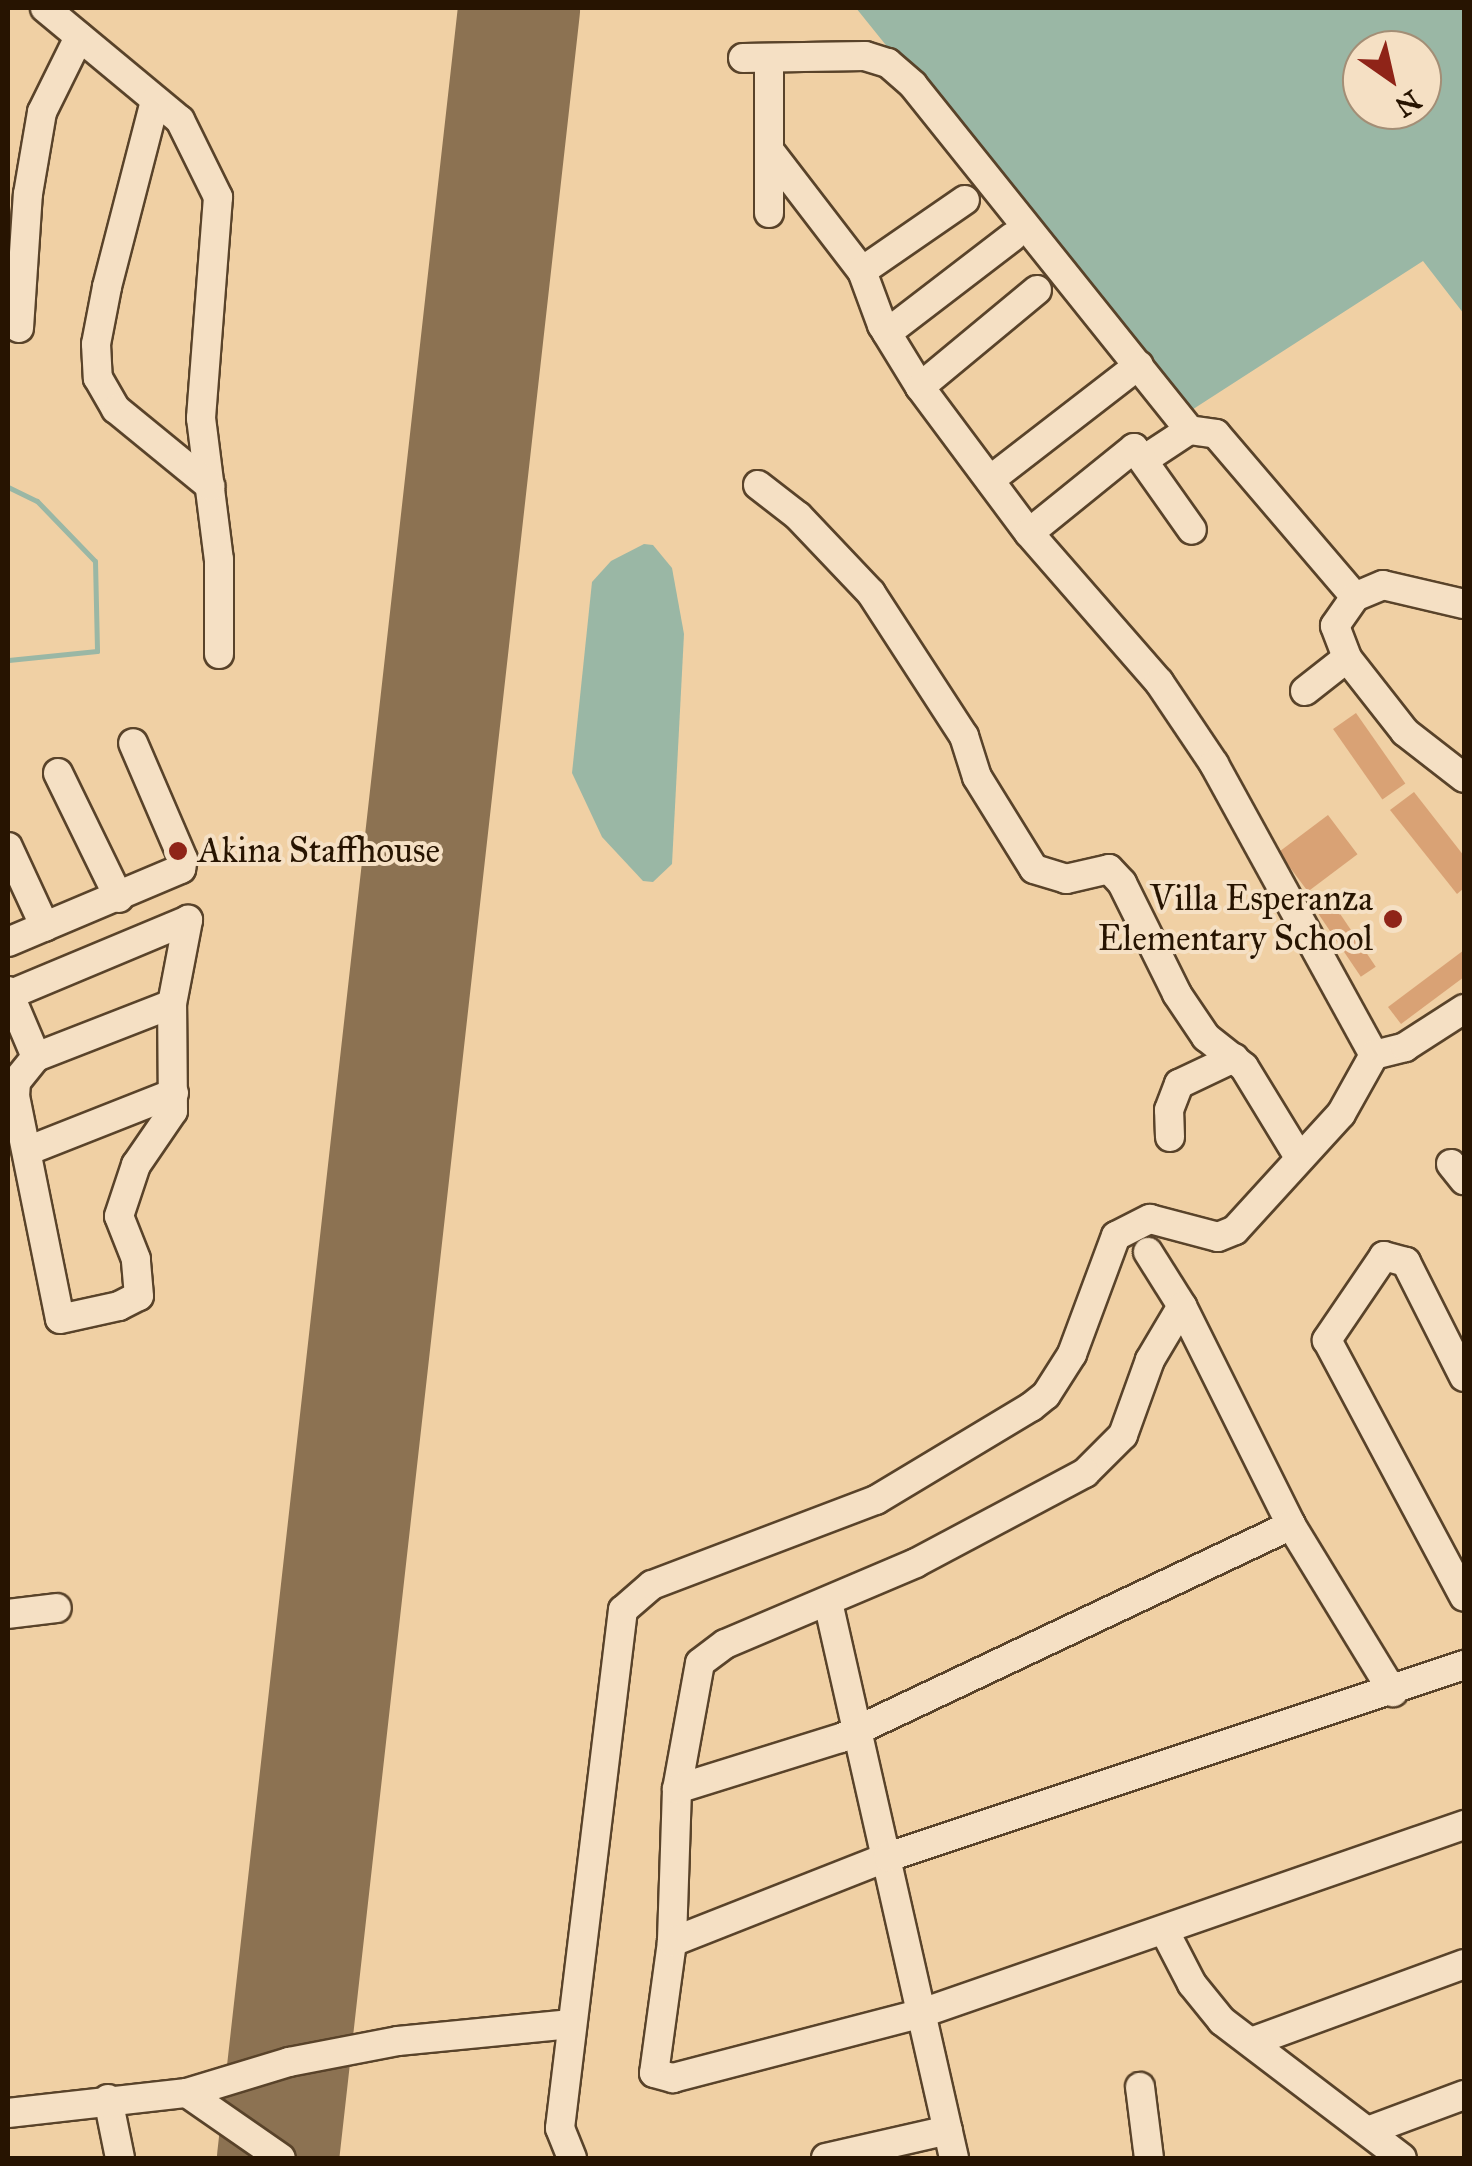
<!DOCTYPE html>
<style>
body{margin:0}
#map{position:relative;width:1472px;height:2166px;overflow:hidden;background:#f0d0a4;font-family:"IM FELL Great Primer",serif}
div>[style]{position:absolute}
[style*='--x']{left:calc(var(--x)*1px);top:calc(var(--y)*1px);width:calc(var(--w)*1px);rotate:calc(var(--a)*1deg)}
.water>*{inset:0;background:#9ab7a5}
.stream>*{height:5px;margin:-2.5px;padding:0 2.5px;transform-origin:2.5px;border-radius:2.5px;background:#9ab7a5}
.taxiway>*{height:50px;margin:-25px;padding:0 25px;transform-origin:25px;border-radius:25px;background:#8c7252}
.runway>*{height:122px;margin:-61px;padding:0 61px;transform-origin:61px;border-radius:61px;background:#8c7252}
.building>*{inset:0;background:#d9a275;transform-origin:0 0}
.roads{filter:drop-shadow(2px 0 #59432a) drop-shadow(-2px 0 #59432a) drop-shadow(0 2px #59432a) drop-shadow(0 -2px #59432a)}
.minor>*{height:28px;margin:-14px;padding:0 14px;transform-origin:14px;border-radius:14px;background:#f5e0c4}
.dots>*{width:28px;height:28px;translate:-50% -50%;box-sizing:border-box;border:5px solid #f5e0c4;border-radius:50%}
span{translate:-50% -50%;white-space:nowrap;text-align:center;line-height:1.15;-webkit-text-stroke:8px #f5e0c4;paint-order:stroke}
.poi-label{font-size:35px;color:#271401}
.left{translate:0 -50%;text-align:left}
.right{translate:-100% -50%;text-align:right}
.frame{position:absolute;inset:0;border:10px solid #271401;pointer-events:none}
.north{position:absolute;left:1342px;top:30px;width:100px;height:100px;box-sizing:border-box;background:#f5e0c4;border:2px solid #a38e76;border-radius:50%;rotate:146deg;font-size:28px;font-weight:700;line-height:40px;text-align:center;color:#271401}
.north::after{content:'';display:block;margin:auto;width:35px;height:45px;background:#8f2418;clip-path:polygon(50% 0,100% 100%,50% 72%,0 100%)}
</style>
<div id="map">
<div class="water">
<i style="clip-path:polygon(evenodd,856px 8px,1464px 8px,1464px 314px,1423px 261px,1184px 415px,856px 8px,1362px 50px,1422px 50px,1422px 110px,1362px 110px,1362px 50px)"></i>
<i style="clip-path:polygon(644px 544px,653px 545px,672px 568px,684px 634px,672px 864px,653px 882px,643px 881px,602px 837px,572px 773px,592px 582px,611px 561px)"></i>
</div>
<div class="stream">
<i style="--x:8;--y:487;--w:32;--a:26"></i>
<i style="--x:37;--y:501;--w:83;--a:46"></i>
<i style="--x:95;--y:561;--w:90;--a:88.7"></i>
<i style="--x:97;--y:651;--w:89;--a:174.2"></i>
</div>
<div class="taxiway">
<i style="--x:471;--y:442;--w:26;--a:32"></i>
<i style="--x:493;--y:456;--w:18;--a:84"></i>
<i style="--x:495;--y:474;--w:61;--a:123.7"></i>
<i style="--x:461;--y:525;--w:64;--a:-107.3"></i>
<i style="--x:442;--y:464;--w:17;--a:-65"></i>
<i style="--x:449;--y:449;--w:23;--a:-18"></i>
</div>
<div class="runway">
<i style="--x:278;--y:2158;--w:2163;--a:-83.6"></i>
</div>
<div class="building">
<i style="left:1356px;top:713px;width:86px;height:28px;rotate:55deg"></i>
<i style="clip-path:polygon(1414px 792px,1464px 856px,1464px 888px,1457px 894px,1390px 810px)"></i>
<i style="left:1328px;top:815px;width:49px;height:62px;rotate:53deg"></i>
<i style="left:1326px;top:893px;width:89px;height:18px;rotate:56deg"></i>
<i style="clip-path:polygon(1464px 950px,1464px 977px,1401px 1024px,1388px 1007px)"></i>
</div>
<div class="roads">
<div class="minor">
<i style="--x:45;--y:8;--w:175;--a:39.7"></i>
<i style="--x:180;--y:120;--w:86;--a:63.7"></i>
<i style="--x:218;--y:197;--w:222;--a:94.4"></i>
<i style="--x:201;--y:418;--w:143;--a:82.8"></i>
<i style="--x:219;--y:560;--w:94;--a:90"></i>
<i style="--x:743;--y:58;--w:122;--a:-0.9"></i>
<i style="--x:865;--y:56;--w:24;--a:17"></i>
<i style="--x:888;--y:63;--w:33;--a:41"></i>
<i style="--x:913;--y:85;--w:442;--a:51.3"></i>
<i style="--x:769;--y:59;--w:154;--a:90"></i>
<i style="--x:155;--y:101;--w:192;--a:104.5"></i>
<i style="--x:107;--y:287;--w:58;--a:100.9"></i>
<i style="--x:96;--y:344;--w:34;--a:87"></i>
<i style="--x:98;--y:378;--w:36;--a:60"></i>
<i style="--x:116;--y:409;--w:122;--a:39.3"></i>
<i style="--x:769;--y:150;--w:153;--a:52.5"></i>
<i style="--x:862;--y:271;--w:58;--a:69.7"></i>
<i style="--x:882;--y:325;--w:73;--a:58.5"></i>
<i style="--x:920;--y:387;--w:182;--a:53.3"></i>
<i style="--x:1029;--y:533;--w:198;--a:48.9"></i>
<i style="--x:1159;--y:682;--w:99;--a:56.1"></i>
<i style="--x:1214;--y:764;--w:332;--a:61.2"></i>
<i style="--x:862;--y:271;--w:125;--a:-34.6"></i>
<i style="--x:19;--y:328;--w:134;--a:-86.2"></i>
<i style="--x:28;--y:194;--w:83;--a:-80.3"></i>
<i style="--x:42;--y:112;--w:84;--a:-63.7"></i>
<i style="--x:887;--y:333;--w:158;--a:-37.5"></i>
<i style="--x:920;--y:387;--w:152;--a:-39.7"></i>
<i style="--x:1145;--y:459;--w:53;--a:-33.4"></i>
<i style="--x:1189;--y:430;--w:27;--a:8"></i>
<i style="--x:1216;--y:434;--w:214;--a:49.5"></i>
<i style="--x:990;--y:480;--w:188;--a:-37.7"></i>
<i style="--x:758;--y:485;--w:51;--a:37.8"></i>
<i style="--x:798;--y:516;--w:106;--a:46.5"></i>
<i style="--x:871;--y:593;--w:171;--a:57"></i>
<i style="--x:964;--y:736;--w:43;--a:72.4"></i>
<i style="--x:977;--y:777;--w:108;--a:58.2"></i>
<i style="--x:1034;--y:869;--w:34;--a:17"></i>
<i style="--x:1066;--y:879;--w:44;--a:-13.1"></i>
<i style="--x:1109;--y:869;--w:19;--a:47"></i>
<i style="--x:1122;--y:883;--w:124;--a:63.6"></i>
<i style="--x:1177;--y:994;--w:52;--a:56"></i>
<i style="--x:1206;--y:1037;--w:48;--a:38.3"></i>
<i style="--x:1244;--y:1067;--w:105;--a:58.6"></i>
<i style="--x:1029;--y:533;--w:135;--a:-39"></i>
<i style="--x:1134;--y:448;--w:100;--a:54.7"></i>
<i style="--x:1464;--y:604;--w:83;--a:-166.8"></i>
<i style="--x:1383;--y:585;--w:30;--a:157"></i>
<i style="--x:1355;--y:597;--w:35;--a:125"></i>
<i style="--x:1335;--y:626;--w:34;--a:69"></i>
<i style="--x:1347;--y:658;--w:94;--a:51.9"></i>
<i style="--x:1405;--y:732;--w:75;--a:37.9"></i>
<i style="--x:1305;--y:691;--w:53;--a:-38.2"></i>
<i style="--x:58;--y:773;--w:139;--a:64"></i>
<i style="--x:8;--y:847;--w:88;--a:65.2"></i>
<i style="--x:8;--y:942;--w:188;--a:-22.9"></i>
<i style="--x:181;--y:869;--w:10;--a:-79"></i>
<i style="--x:183;--y:859;--w:126;--a:-113.3"></i>
<i style="--x:8;--y:991;--w:72;--a:67"></i>
<i style="--x:36;--y:1057;--w:32;--a:129"></i>
<i style="--x:16;--y:1082;--w:14;--a:94"></i>
<i style="--x:15;--y:1096;--w:227;--a:78.6"></i>
<i style="--x:60;--y:1319;--w:60;--a:-12.4"></i>
<i style="--x:119;--y:1306;--w:22;--a:-27"></i>
<i style="--x:139;--y:1296;--w:37;--a:-95"></i>
<i style="--x:136;--y:1259;--w:46;--a:-111.6"></i>
<i style="--x:119;--y:1216;--w:54;--a:-71.6"></i>
<i style="--x:136;--y:1165;--w:65;--a:-55.6"></i>
<i style="--x:173;--y:1111;--w:107;--a:-90.5"></i>
<i style="--x:172;--y:1004;--w:86;--a:-79.2"></i>
<i style="--x:9;--y:995;--w:194;--a:-22.7"></i>
<i style="--x:36;--y:1057;--w:146;--a:-21.3"></i>
<i style="--x:1170;--y:1137;--w:27;--a:-92"></i>
<i style="--x:1169;--y:1110;--w:28;--a:-69"></i>
<i style="--x:1179;--y:1084;--w:61;--a:-25.3"></i>
<i style="--x:27;--y:1151;--w:158;--a:-21.5"></i>
<i style="--x:1451;--y:1164;--w:21;--a:51"></i>
<i style="--x:1148;--y:1252;--w:64;--a:57.8"></i>
<i style="--x:1182;--y:1306;--w:245;--a:63.5"></i>
<i style="--x:1291;--y:1525;--w:196;--a:58.6"></i>
<i style="--x:1182;--y:1306;--w:63;--a:120.7"></i>
<i style="--x:1150;--y:1360;--w:80;--a:109.8"></i>
<i style="--x:1123;--y:1435;--w:54;--a:135"></i>
<i style="--x:1085;--y:1473;--w:191;--a:152"></i>
<i style="--x:916;--y:1563;--w:207;--a:157"></i>
<i style="--x:725;--y:1644;--w:31;--a:143"></i>
<i style="--x:700;--y:1663;--w:128;--a:100.3"></i>
<i style="--x:677;--y:1789;--w:153;--a:91.9"></i>
<i style="--x:672;--y:1942;--w:132;--a:97.8"></i>
<i style="--x:654;--y:2073;--w:20;--a:15"></i>
<i style="--x:673;--y:2078;--w:257;--a:-14.6"></i>
<i style="--x:922;--y:2013;--w:574;--a:-19.13"></i>
<i style="--x:1464;--y:1377;--w:129;--a:-116.8"></i>
<i style="--x:1406;--y:1262;--w:23;--a:-165"></i>
<i style="--x:1384;--y:1256;--w:102;--a:124.2"></i>
<i style="--x:1327;--y:1340;--w:291;--a:61.9"></i>
<i style="--x:828;--y:1602;--w:570;--a:77.23"></i>
<i style="--x:8;--y:1614;--w:49;--a:-7"></i>
<i style="--x:677;--y:1789;--w:172;--a:-17.3"></i>
<i style="--x:841;--y:1738;--w:498;--a:-25.3"></i>
<i style="--x:1164;--y:1930;--w:61;--a:62.6"></i>
<i style="--x:1192;--y:1984;--w:48;--a:51"></i>
<i style="--x:1222;--y:2021;--w:226;--a:37.3"></i>
<i style="--x:672;--y:1942;--w:232;--a:-21.5"></i>
<i style="--x:888;--y:1857;--w:607;--a:-18.43"></i>
<i style="--x:1254;--y:2041;--w:224;--a:-20.1"></i>
<i style="--x:1140;--y:2087;--w:72;--a:82.8"></i>
<i style="--x:187;--y:2093;--w:114;--a:34.7"></i>
<i style="--x:108;--y:2099;--w:60;--a:78.5"></i>
<i style="--x:8;--y:2113;--w:180;--a:-6.4"></i>
<i style="--x:187;--y:2093;--w:107;--a:-16.9"></i>
<i style="--x:289;--y:2062;--w:111;--a:-10.9"></i>
<i style="--x:398;--y:2041;--w:174;--a:-5.6"></i>
<i style="--x:1370;--y:2130;--w:100;--a:-20.4"></i>
<i style="--x:572;--y:2158;--w:32;--a:-112"></i>
<i style="--x:560;--y:2128;--w:522;--a:-83.07"></i>
<i style="--x:623;--y:1610;--w:38;--a:-41"></i>
<i style="--x:652;--y:1585;--w:240;--a:-20.8"></i>
<i style="--x:876;--y:1500;--w:181;--a:-31"></i>
<i style="--x:1031;--y:1407;--w:19;--a:-39"></i>
<i style="--x:1046;--y:1395;--w:49;--a:-57.6"></i>
<i style="--x:1072;--y:1354;--w:126;--a:-69.6"></i>
<i style="--x:1116;--y:1236;--w:38;--a:-27"></i>
<i style="--x:1150;--y:1219;--w:70;--a:14.8"></i>
<i style="--x:1218;--y:1237;--w:18;--a:-22"></i>
<i style="--x:1235;--y:1230;--w:157;--a:-47.6"></i>
<i style="--x:1341;--y:1114;--w:68;--a:-60.8"></i>
<i style="--x:1374;--y:1055;--w:32;--a:-14"></i>
<i style="--x:1405;--y:1047;--w:70;--a:-32.8"></i>
<i style="--x:826;--y:2158;--w:125;--a:-12.9"></i>
</div>
</div>
<div class="dots">
<i style="left:178px;top:851px;background:#8f2418"></i>
<i style="left:1393px;top:919px;background:#8f2418"></i>
</div>
<div class="poi-label">
<span class="left" style="left:198px;top:851px">Akina Staffhouse</span>
<span class="right" style="left:1373px;top:919px">Villa Esperanza<br>Elementary School</span>
</div>
<div class="frame"></div>
<div class="north">N</div>
</div>
